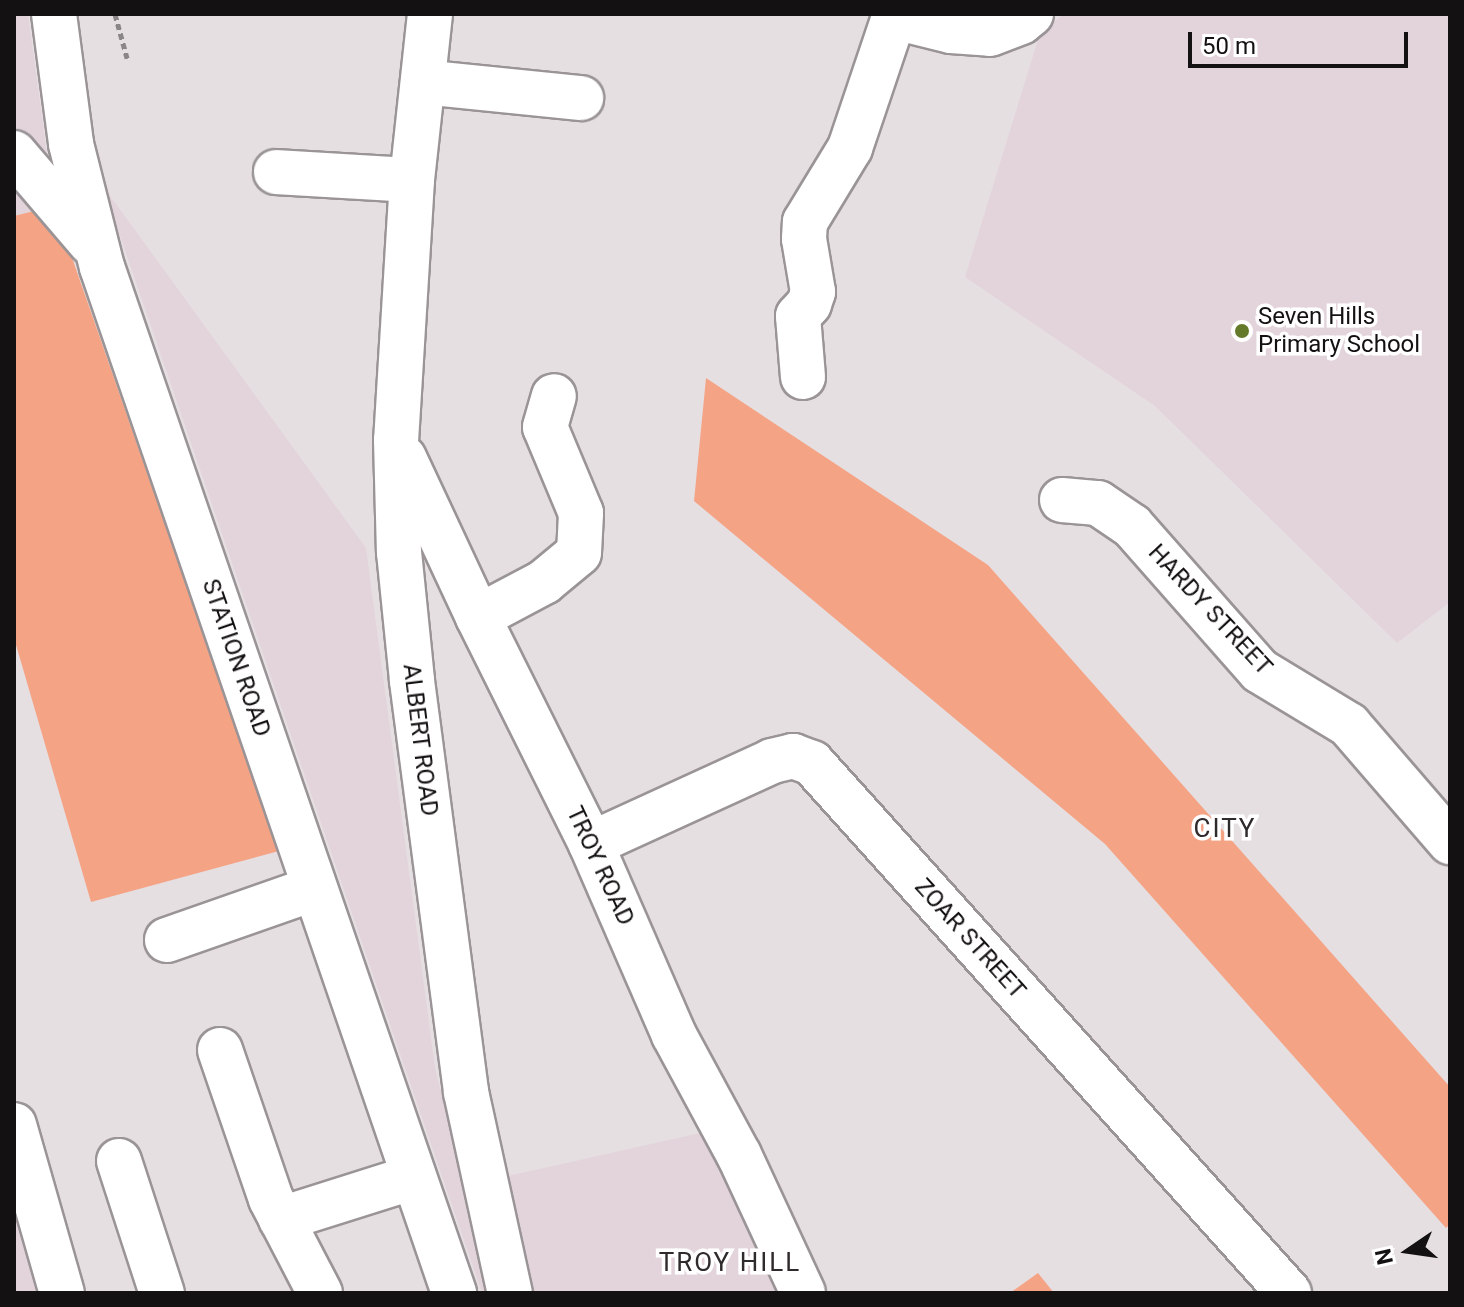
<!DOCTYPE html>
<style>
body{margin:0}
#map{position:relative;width:1464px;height:1307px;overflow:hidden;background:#e6dfe2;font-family:Roboto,sans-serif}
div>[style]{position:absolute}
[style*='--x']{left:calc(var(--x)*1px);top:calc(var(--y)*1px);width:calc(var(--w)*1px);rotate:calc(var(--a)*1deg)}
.built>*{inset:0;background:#e3d4dc}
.green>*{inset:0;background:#f4a385}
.path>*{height:5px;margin-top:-2.5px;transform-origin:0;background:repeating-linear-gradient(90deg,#8a8587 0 6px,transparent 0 10px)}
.roads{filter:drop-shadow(2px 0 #9a9497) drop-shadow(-2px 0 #9a9497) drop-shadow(0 2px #9a9497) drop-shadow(0 -2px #9a9497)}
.minor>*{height:44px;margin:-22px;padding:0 22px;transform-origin:22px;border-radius:22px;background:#fff}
.dots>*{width:22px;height:22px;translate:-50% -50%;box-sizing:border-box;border:4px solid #fff;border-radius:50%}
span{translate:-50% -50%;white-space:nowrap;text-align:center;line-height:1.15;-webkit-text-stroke:7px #fff;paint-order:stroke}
.poi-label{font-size:24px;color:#141112}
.left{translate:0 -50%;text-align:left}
.street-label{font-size:24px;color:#141112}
.neighbourhood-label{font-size:26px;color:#2f2a2c;letter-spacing:2px}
.frame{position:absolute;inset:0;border:16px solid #141112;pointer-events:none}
.north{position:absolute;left:1368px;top:1211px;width:80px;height:80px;-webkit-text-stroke:6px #fff;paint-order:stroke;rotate:257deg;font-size:22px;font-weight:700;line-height:32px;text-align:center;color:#141112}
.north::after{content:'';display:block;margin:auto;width:28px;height:36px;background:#141112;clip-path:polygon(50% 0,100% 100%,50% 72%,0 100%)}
.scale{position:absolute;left:1188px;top:32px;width:220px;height:36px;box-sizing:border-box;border:4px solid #141112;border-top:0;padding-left:10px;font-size:24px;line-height:28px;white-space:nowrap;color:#141112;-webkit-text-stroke:6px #fff;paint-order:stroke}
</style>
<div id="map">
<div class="built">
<i style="clip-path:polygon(14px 14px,28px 14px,54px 206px,14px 216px)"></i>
<i style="clip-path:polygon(1064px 14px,1448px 14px,1450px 17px,1450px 602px,1397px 643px,1155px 406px,965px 277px,1040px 33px)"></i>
<i style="clip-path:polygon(103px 186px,366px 548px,435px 1068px,491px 1293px,482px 1293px)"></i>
<i style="clip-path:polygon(709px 1131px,786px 1293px,533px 1293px,503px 1177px)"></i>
<i style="clip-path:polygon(14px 1207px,38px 1293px,14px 1293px)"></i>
</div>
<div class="green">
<i style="clip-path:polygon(54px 206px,279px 851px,91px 902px,14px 638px,14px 216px)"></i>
<i style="clip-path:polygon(706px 378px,988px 565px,1450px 1087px,1450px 1224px,1446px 1228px,1105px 844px,694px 501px)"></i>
<i style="clip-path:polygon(1038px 1273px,1054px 1293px,1010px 1293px)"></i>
</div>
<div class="path">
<i style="--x:115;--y:14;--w:46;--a:74.7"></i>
</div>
<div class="roads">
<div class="minor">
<i style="--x:54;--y:14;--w:131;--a:82.5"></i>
<i style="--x:71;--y:144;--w:127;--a:75.9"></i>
<i style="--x:102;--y:267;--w:1085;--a:71.06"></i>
<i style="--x:430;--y:14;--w:167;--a:96.2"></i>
<i style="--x:412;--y:180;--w:260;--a:93.5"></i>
<i style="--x:396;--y:440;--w:112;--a:88.5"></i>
<i style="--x:399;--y:552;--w:130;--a:84.2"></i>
<i style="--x:412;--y:681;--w:415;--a:82.5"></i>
<i style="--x:466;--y:1092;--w:206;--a:77.7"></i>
<i style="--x:894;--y:17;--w:59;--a:13.8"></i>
<i style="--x:951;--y:31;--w:39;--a:4"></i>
<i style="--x:990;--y:34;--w:33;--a:-21"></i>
<i style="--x:1021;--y:22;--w:13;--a:-39"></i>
<i style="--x:423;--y:82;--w:159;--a:5.8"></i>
<i style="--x:14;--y:153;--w:118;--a:49.5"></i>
<i style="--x:276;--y:172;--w:136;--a:3.4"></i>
<i style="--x:803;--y:377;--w:61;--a:-94.7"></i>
<i style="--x:798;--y:316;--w:16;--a:-47"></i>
<i style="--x:809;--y:304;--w:13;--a:-72"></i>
<i style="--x:813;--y:292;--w:54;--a:-99.6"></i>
<i style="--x:804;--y:239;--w:17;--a:-87"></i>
<i style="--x:805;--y:222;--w:87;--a:-58.7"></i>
<i style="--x:850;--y:148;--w:141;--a:-71.4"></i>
<i style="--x:404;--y:458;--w:175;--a:65"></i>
<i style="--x:478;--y:617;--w:254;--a:63.5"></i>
<i style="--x:591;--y:844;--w:208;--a:66.5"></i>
<i style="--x:674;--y:1035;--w:136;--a:61.6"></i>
<i style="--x:739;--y:1155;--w:152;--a:65.1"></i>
<i style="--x:1062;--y:500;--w:36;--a:5"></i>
<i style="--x:1098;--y:503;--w:41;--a:34.1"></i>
<i style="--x:1132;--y:526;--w:193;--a:48.6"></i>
<i style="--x:1260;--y:671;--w:104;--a:31.2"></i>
<i style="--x:1349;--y:725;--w:155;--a:49.2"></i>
<i style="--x:478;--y:617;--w:75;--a:-27.9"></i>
<i style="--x:544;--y:582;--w:45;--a:-39.6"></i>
<i style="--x:579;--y:553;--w:40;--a:-87.1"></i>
<i style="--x:581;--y:513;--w:93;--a:-112.7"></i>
<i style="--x:545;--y:427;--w:32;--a:-74"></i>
<i style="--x:591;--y:844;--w:199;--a:-24.6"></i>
<i style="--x:772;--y:761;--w:22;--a:-13"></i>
<i style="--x:793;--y:756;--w:20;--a:20"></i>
<i style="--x:812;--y:763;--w:713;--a:48.01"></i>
<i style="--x:167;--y:940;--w:155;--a:-19.3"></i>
<i style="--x:220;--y:1050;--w:157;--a:71.1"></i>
<i style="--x:271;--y:1199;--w:106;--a:62.5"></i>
<i style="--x:14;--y:1125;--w:175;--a:74.1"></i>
<i style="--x:119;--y:1161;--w:139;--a:72"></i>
<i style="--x:281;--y:1219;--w:139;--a:-17.5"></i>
</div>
</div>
<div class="dots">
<i style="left:1242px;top:331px;background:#64792a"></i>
</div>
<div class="poi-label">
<span class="left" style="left:1258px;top:331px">Seven Hills<br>Primary School</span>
</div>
<div class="street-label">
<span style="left:1210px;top:610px;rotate:47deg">HARDY STREET</span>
<span style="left:236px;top:658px;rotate:71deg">STATION ROAD</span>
<span style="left:420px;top:740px;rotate:83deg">ALBERT ROAD</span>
<span style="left:600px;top:866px;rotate:65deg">TROY ROAD</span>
<span style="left:970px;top:939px;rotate:48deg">ZOAR STREET</span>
</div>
<div class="neighbourhood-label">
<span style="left:1225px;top:829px">CITY</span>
<span style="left:730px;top:1263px">TROY HILL</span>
</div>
<div class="frame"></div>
<div class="north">N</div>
<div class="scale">50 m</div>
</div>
